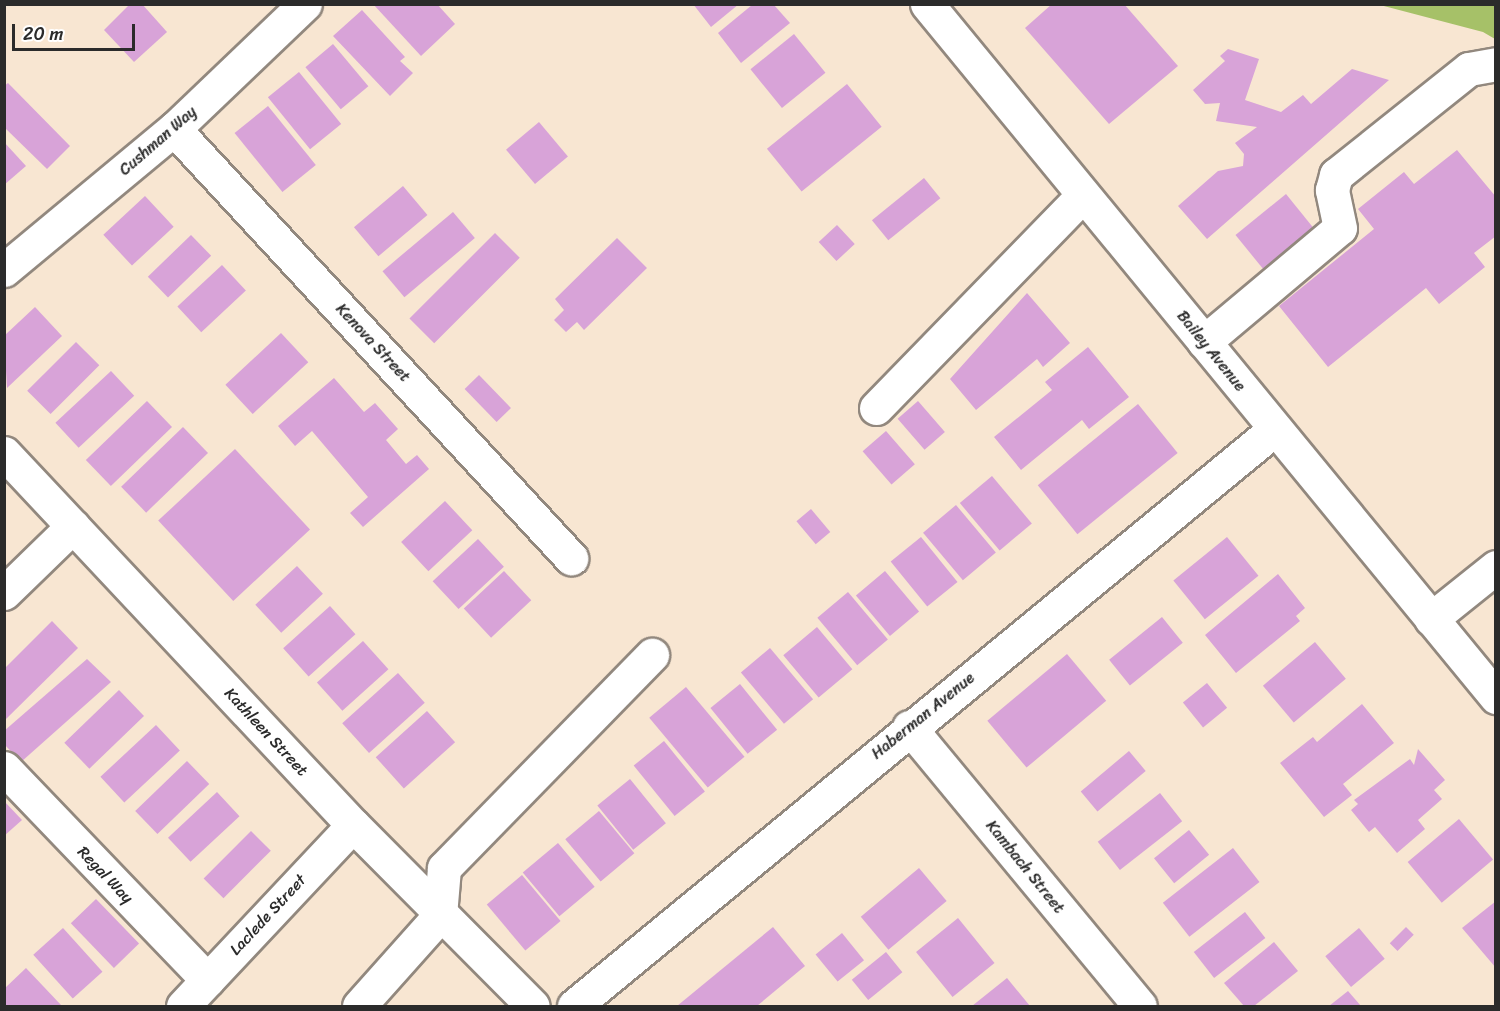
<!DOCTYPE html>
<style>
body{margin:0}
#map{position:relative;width:1500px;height:1011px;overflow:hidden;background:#f8e6d2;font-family:Sriracha,sans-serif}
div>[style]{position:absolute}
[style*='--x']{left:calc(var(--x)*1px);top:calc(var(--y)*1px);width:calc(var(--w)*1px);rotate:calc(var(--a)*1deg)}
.green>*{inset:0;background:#a6c168}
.building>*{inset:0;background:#d8a3d8;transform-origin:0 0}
.roads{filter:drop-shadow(2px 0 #92887e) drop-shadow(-2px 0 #92887e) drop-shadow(0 2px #92887e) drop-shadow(0 -2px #92887e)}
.minor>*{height:33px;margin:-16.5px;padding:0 16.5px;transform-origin:16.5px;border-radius:16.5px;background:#fff}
span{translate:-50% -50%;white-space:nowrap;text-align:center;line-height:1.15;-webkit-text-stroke:4.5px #fff;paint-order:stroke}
.street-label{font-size:16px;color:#2b2b2b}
.frame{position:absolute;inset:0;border:6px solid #2b2b2b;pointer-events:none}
.scale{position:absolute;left:12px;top:24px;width:123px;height:27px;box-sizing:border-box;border:3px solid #2b2b2b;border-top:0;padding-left:8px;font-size:18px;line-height:21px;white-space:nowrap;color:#2b2b2b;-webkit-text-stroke:4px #fff;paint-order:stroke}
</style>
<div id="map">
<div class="green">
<i style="clip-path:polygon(1380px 5px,1495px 5px,1495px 39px,1483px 32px)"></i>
</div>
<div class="building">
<i style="clip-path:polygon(130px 4px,142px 4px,167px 32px,134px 62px,104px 30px)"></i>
<i style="clip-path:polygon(373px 4px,437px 4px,455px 24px,421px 56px)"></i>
<i style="clip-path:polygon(693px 4px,739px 4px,711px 27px)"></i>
<i style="clip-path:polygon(1052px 4px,1124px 4px,1178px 66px,1109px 124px,1025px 28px)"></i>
<i style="clip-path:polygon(752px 5px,774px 5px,790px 23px,741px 63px,718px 33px)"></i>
<i style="clip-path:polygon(362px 10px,405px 57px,400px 61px,413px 73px,390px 96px,333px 36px)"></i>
<i style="left:794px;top:34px;width:50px;height:56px;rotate:51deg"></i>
<i style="left:333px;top:44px;width:55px;height:36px;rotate:50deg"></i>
<i style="clip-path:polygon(1228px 49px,1259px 59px,1245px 100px,1281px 112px,1303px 95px,1311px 104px,1352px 69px,1389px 80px,1207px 239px,1178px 206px,1218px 171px,1243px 166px,1244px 154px,1235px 143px,1257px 127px,1216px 121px,1220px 103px,1205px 104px,1193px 90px,1225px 61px,1220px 56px)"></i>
<i style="left:299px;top:72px;width:67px;height:40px;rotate:51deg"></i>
<i style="clip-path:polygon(8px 83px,70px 146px,47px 169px,4px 127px,4px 86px)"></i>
<i style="left:847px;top:84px;width:55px;height:103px;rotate:51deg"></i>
<i style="left:268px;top:106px;width:76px;height:43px;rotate:51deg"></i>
<i style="left:539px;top:122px;width:45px;height:43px;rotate:50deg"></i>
<i style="clip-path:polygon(4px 142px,26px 166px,4px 185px)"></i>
<i style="clip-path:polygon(1457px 150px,1496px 197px,1496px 236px,1474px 253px,1485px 267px,1439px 304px,1426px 288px,1328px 367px,1279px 306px,1374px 229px,1358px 209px,1404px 172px,1414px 184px)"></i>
<i style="left:924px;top:178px;width:26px;height:67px;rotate:51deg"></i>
<i style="left:403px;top:186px;width:38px;height:64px;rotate:50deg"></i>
<i style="left:1286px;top:194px;width:44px;height:65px;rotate:51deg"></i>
<i style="left:145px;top:196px;width:42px;height:57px;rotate:47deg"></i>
<i style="left:453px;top:212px;width:34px;height:92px;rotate:50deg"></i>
<i style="left:837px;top:225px;width:26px;height:25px;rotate:47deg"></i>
<i style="left:495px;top:233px;width:35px;height:121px;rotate:45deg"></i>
<i style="left:191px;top:235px;width:29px;height:60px;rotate:46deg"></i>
<i style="clip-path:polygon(617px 238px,647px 268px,584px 330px,577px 322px,566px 332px,554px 320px,564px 310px,555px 299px)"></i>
<i style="left:222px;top:265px;width:35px;height:61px;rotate:47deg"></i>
<i style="clip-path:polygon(1027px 293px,1070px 343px,1043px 367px,1037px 359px,976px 410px,950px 379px)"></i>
<i style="clip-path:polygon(35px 307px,62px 336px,7px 388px,4px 336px)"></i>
<i style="left:281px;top:333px;width:40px;height:76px;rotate:47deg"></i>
<i style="left:76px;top:342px;width:33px;height:69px;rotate:45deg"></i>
<i style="clip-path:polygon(1088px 347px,1129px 397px,1089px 429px,1082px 420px,1021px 470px,994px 437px,1052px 390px,1045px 382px)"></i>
<i style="left:111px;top:371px;width:34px;height:76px;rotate:47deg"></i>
<i style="left:479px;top:375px;width:46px;height:20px;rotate:46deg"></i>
<i style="clip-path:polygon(334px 378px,364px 412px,375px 403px,398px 429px,386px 440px,406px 464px,417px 455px,429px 469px,363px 527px,350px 513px,368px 497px,312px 431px,295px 446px,278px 426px)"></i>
<i style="left:147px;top:401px;width:36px;height:85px;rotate:46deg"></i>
<i style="left:918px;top:401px;width:41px;height:27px;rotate:49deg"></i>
<i style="left:1138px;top:404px;width:63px;height:129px;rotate:51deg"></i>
<i style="left:183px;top:427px;width:36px;height:86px;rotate:46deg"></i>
<i style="left:886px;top:431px;width:44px;height:31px;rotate:49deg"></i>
<i style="left:235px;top:449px;width:110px;height:105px;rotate:47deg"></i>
<i style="left:992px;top:476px;width:62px;height:42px;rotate:50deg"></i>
<i style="left:445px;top:501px;width:40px;height:60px;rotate:47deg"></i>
<i style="left:956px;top:505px;width:62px;height:43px;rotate:50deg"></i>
<i style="left:811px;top:509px;width:30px;height:19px;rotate:50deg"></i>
<i style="left:921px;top:537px;width:58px;height:39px;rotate:51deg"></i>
<i style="left:1227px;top:537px;width:50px;height:69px;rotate:51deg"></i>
<i style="left:478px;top:539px;width:38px;height:62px;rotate:47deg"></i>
<i style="left:297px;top:566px;width:38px;height:57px;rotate:47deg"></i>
<i style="left:504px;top:571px;width:40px;height:55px;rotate:47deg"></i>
<i style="left:885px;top:571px;width:53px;height:38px;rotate:50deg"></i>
<i style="clip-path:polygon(1278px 574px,1305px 608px,1296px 616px,1300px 621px,1236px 673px,1205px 635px)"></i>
<i style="left:848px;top:592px;width:62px;height:40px;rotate:50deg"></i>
<i style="left:330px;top:606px;width:38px;height:63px;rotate:48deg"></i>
<i style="left:1162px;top:617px;width:33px;height:68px;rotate:51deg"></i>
<i style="clip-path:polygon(52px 621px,78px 648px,4px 721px,4px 669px)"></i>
<i style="left:817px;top:627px;width:55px;height:44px;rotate:50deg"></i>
<i style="left:363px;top:641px;width:38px;height:62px;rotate:48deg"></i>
<i style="left:1315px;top:642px;width:48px;height:68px;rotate:50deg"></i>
<i style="left:770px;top:648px;width:67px;height:38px;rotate:50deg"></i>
<i style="left:1067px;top:654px;width:61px;height:104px;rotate:50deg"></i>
<i style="clip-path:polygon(87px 659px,111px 682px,21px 762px,4px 744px,4px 731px)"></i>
<i style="left:398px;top:673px;width:40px;height:75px;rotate:48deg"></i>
<i style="left:1207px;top:683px;width:32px;height:31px;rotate:51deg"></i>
<i style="left:740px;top:684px;width:59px;height:38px;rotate:51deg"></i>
<i style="left:686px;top:687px;width:91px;height:48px;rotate:50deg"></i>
<i style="left:119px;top:690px;width:36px;height:76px;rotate:46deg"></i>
<i style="clip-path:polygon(1362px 704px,1394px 743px,1343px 784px,1352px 795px,1324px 817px,1280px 763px,1313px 737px,1317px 742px)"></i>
<i style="left:427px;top:711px;width:42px;height:69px;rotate:48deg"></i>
<i style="left:156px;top:725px;width:35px;height:76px;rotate:47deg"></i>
<i style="left:664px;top:741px;width:65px;height:39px;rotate:51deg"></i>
<i style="clip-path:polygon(1418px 749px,1445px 780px,1434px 790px,1442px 799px,1418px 820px,1425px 829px,1397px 853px,1375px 827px,1369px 832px,1351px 810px,1358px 804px,1354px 800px,1410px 759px,1414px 765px)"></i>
<i style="left:1129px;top:751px;width:26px;height:63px;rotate:50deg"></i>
<i style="left:187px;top:761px;width:32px;height:72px;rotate:46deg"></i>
<i style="left:630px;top:779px;width:57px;height:42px;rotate:51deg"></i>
<i style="left:217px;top:792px;width:33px;height:67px;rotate:47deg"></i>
<i style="left:1160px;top:793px;width:36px;height:79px;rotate:52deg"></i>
<i style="clip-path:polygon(4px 801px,22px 820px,4px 836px)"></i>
<i style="left:599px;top:811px;width:55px;height:44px;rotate:50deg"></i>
<i style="left:1459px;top:819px;width:53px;height:67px;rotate:50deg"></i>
<i style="left:1189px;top:830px;width:32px;height:45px;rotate:51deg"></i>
<i style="left:251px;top:831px;width:28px;height:67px;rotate:45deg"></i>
<i style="left:558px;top:843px;width:57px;height:46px;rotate:50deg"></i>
<i style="left:1233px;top:848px;width:43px;height:89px;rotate:52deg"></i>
<i style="left:919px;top:868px;width:43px;height:76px;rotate:50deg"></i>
<i style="left:522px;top:875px;width:60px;height:46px;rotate:50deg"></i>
<i style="left:96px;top:899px;width:62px;height:35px;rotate:46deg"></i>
<i style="clip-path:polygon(1496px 901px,1496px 968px,1462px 928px)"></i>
<i style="left:1245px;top:912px;width:33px;height:65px;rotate:52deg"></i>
<i style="left:958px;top:918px;width:58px;height:54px;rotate:51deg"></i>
<i style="clip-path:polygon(773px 927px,805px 966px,757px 1006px,677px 1006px)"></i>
<i style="left:1406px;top:927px;width:11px;height:23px;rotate:45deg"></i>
<i style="left:63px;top:928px;width:59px;height:40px;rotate:48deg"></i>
<i style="left:1359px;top:928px;width:40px;height:44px;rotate:50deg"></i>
<i style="left:842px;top:933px;width:35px;height:34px;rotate:51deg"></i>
<i style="clip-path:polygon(1274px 942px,1298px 971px,1254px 1006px,1244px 1006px,1224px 983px)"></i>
<i style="left:886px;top:952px;width:26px;height:44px;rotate:51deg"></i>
<i style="clip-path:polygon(26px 968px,61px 1005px,60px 1006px,4px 1006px,4px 989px)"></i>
<i style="clip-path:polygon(1007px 978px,1030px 1006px,972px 1006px)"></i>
<i style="clip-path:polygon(1348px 991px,1361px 1006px,1329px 1006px)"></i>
</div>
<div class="roads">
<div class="minor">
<i style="--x:927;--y:4;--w:897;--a:50.61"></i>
<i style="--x:174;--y:129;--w:585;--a:47.22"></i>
<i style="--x:4;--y:270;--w:221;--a:-39.7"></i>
<i style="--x:174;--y:129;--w:181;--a:-43.7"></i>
<i style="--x:1204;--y:342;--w:177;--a:-40"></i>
<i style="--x:1340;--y:228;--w:39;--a:-102"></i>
<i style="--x:1332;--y:190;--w:16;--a:-75"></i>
<i style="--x:1336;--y:175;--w:170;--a:-38.6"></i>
<i style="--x:1469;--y:69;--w:27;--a:-10"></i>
<i style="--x:876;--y:408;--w:297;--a:-45.8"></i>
<i style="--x:4;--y:453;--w:510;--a:46.83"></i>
<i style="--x:353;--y:825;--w:255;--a:45.2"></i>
<i style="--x:4;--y:593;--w:96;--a:-44.2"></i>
<i style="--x:1431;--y:619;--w:83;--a:-38.7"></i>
<i style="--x:909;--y:727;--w:362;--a:50.4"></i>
<i style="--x:4;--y:768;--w:294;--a:46.2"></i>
<i style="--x:183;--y:1006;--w:248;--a:-46.8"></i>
<i style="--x:359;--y:1006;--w:122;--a:-48.3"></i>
<i style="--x:440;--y:915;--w:47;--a:-85.1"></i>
<i style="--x:444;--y:868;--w:298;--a:-45.7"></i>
<i style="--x:574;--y:1006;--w:908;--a:-39.46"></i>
</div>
</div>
<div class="street-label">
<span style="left:158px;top:141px;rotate:-41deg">Cushman Way</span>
<span style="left:373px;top:343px;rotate:47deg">Kenova Street</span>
<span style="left:1211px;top:351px;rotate:51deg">Bailey Avenue</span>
<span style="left:923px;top:716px;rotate:-39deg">Haberman Avenue</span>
<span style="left:266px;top:732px;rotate:47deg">Kathleen Street</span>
<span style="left:1025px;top:867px;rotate:51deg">Kambach Street</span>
<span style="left:105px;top:875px;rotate:46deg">Regal Way</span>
<span style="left:268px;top:915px;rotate:-47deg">Laclede Street</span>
</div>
<div class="frame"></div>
<div class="scale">20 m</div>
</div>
